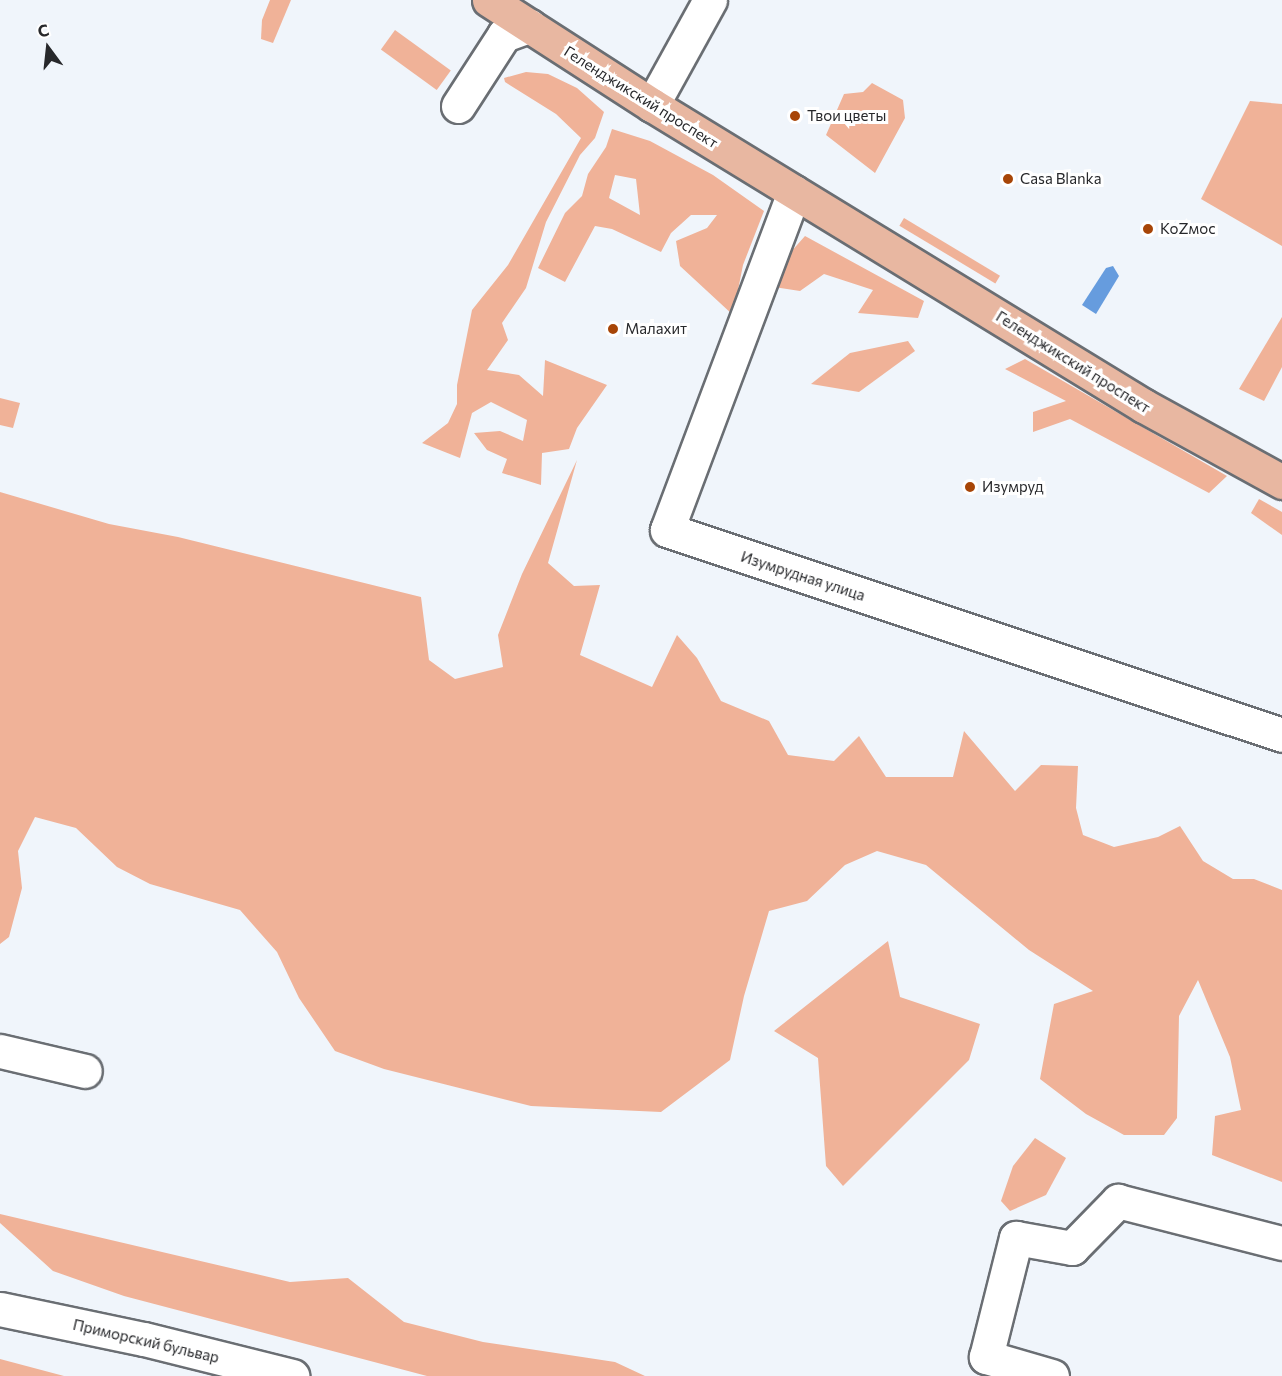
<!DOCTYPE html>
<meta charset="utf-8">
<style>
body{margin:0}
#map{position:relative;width:1282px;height:1376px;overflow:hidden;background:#f0f5fb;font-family:Commissioner,sans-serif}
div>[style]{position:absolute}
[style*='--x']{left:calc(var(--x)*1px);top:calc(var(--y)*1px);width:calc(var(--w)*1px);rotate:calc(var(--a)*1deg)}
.green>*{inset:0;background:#f0b298;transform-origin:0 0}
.water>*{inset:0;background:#669cde}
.roads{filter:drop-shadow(2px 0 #6a6e73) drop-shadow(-2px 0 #6a6e73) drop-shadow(0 2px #6a6e73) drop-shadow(0 -2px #6a6e73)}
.minor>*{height:33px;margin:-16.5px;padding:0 16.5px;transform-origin:16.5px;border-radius:16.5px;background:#fff}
.major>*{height:33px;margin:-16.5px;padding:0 16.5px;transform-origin:16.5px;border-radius:16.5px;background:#e8b7a1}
.dots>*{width:16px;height:16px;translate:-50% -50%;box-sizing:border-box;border:3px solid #fff;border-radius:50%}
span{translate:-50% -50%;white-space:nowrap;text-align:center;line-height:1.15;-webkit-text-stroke:6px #fff;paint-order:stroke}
.street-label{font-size:15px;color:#27282b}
.poi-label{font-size:15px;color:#27282b}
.left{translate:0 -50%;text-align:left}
.north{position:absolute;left:18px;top:18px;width:60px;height:60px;-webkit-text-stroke:4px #fff;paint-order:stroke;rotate:345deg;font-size:16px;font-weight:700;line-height:24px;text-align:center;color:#27282b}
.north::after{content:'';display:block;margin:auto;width:21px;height:27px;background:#27282b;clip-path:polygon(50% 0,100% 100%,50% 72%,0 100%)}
</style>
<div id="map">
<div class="green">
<i style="clip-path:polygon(270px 0,291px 0,273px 43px,261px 39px,262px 20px)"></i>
<i style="left:395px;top:30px;width:69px;height:24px;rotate:36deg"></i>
<i style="clip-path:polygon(526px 72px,548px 74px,577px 88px,604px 112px,595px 138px,580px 155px,546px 222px,526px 288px,502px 323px,508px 340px,487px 370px,519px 375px,543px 396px,545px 360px,607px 385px,577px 428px,569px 449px,542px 453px,541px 485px,502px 473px,507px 459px,487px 450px,474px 433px,500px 431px,523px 441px,527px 420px,491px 402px,472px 413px,460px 458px,422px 443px,448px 423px,457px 404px,457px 385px,472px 310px,508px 265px,581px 138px,556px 114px,505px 82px,504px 78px)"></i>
<i style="clip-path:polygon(872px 83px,903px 100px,905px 118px,875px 173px,826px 135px,844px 94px,863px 92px)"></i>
<i style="clip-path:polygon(1250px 101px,1282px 104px,1282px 246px,1201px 199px)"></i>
<i style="clip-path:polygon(evenodd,612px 129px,650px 141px,713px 175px,764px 211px,743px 265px,733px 315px,680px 266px,676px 241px,707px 228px,717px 215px,691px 215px,671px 233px,661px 252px,612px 229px,595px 226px,565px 282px,538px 268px,565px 213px,582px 196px,588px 174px,606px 147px,612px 129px,615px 175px,636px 179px,640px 215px,609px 198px,615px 175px)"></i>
<i style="left:904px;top:218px;width:112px;height:9px;rotate:31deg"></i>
<i style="clip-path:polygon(805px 236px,924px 301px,918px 318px,858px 313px,873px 290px,824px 274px,800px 291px,774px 287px,782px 262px)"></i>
<i style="clip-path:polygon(1282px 317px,1282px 367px,1264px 401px,1239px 389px)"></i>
<i style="clip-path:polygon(908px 341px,915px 351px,859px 392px,811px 384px,850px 353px)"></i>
<i style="clip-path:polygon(1025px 359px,1227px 476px,1209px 493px,1070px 419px,1033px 432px,1033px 412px,1066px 401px,1005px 369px)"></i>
<i style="clip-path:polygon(0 398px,20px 403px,13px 428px,0 425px)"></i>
<i style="clip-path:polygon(577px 460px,548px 563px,574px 586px,600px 585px,580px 655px,652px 687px,677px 635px,697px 658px,721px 701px,769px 721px,788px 755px,834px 761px,859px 736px,886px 777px,953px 777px,964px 731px,1015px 791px,1041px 765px,1078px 766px,1076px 808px,1083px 835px,1114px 847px,1158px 837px,1180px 826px,1203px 861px,1233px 879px,1254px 879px,1282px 890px,1282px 1182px,1212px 1155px,1215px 1116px,1241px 1110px,1230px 1057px,1198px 980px,1179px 1016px,1177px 1118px,1164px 1135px,1124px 1135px,1086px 1114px,1040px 1079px,1054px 1004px,1093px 991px,1029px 950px,926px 865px,877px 851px,845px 865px,807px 901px,769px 911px,744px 996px,730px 1060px,661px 1112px,531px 1106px,384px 1069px,335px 1051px,299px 998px,277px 952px,240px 910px,150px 884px,117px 867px,76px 828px,35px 817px,18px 851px,22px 888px,9px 937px,0 944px,0 492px,109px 524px,178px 537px,421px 597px,429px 660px,455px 679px,503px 667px,498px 635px,522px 574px)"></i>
<i style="clip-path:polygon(1259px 499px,1282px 512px,1282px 535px,1251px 513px)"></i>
<i style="clip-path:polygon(888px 941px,900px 997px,980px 1024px,969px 1060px,843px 1186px,826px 1166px,818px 1058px,774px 1031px)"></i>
<i style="clip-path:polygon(1035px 1138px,1066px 1158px,1046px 1195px,1010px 1211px,1001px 1201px,1013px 1166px)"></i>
<i style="clip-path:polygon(0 1214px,290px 1282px,348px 1278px,404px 1322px,483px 1342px,615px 1362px,645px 1376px,427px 1376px,124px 1296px,53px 1271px,0 1223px)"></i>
<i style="clip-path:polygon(0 1359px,64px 1376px,0 1376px)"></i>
</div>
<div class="water">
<i style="clip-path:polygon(1113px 266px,1119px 276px,1096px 314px,1082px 305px,1106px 268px)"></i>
</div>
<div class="roads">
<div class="minor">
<i style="--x:652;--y:105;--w:120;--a:-61.1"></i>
<i style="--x:458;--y:106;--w:85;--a:-57.1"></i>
<i style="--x:504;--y:35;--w:27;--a:-20"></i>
<i style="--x:794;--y:192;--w:361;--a:110.6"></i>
<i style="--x:667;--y:530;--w:648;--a:18.43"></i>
<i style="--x:0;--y:1051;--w:87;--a:13.2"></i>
<i style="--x:0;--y:1309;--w:147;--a:11.8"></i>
<i style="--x:144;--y:1339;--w:153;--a:14"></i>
<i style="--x:1052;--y:1376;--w:69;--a:-163.9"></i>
<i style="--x:986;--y:1357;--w:123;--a:-75.9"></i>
<i style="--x:1016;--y:1238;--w:57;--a:10.1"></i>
<i style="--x:1072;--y:1248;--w:66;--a:-45.6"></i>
<i style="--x:1118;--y:1201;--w:169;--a:14.4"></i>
</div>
<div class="major">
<i style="--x:489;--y:0;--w:194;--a:32.8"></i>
<i style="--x:652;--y:105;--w:577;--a:31.46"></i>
<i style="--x:1144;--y:406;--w:158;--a:28.8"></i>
</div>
</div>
<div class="dots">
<i style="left:795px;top:116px;background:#a74507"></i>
<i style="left:1008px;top:179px;background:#a74507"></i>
<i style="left:1148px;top:229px;background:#a74507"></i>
<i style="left:613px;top:329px;background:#a74507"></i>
<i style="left:970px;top:487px;background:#a74507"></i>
</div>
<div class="street-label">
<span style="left:641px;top:97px;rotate:32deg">Геленджикский проспект</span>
<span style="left:1073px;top:362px;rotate:32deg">Геленджикский проспект</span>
<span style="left:803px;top:576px;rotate:18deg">Изумрудная улица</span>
<span style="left:146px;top:1341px;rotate:13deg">Приморский бульвар</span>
</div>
<div class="poi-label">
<span class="left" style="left:807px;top:116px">Твои цветы</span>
<span class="left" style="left:1020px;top:179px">Casa Blanka</span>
<span class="left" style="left:1160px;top:229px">КоZмос</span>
<span class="left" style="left:625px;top:329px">Малахит</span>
<span class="left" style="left:982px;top:487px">Изумруд</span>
</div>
<div class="north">С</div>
</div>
